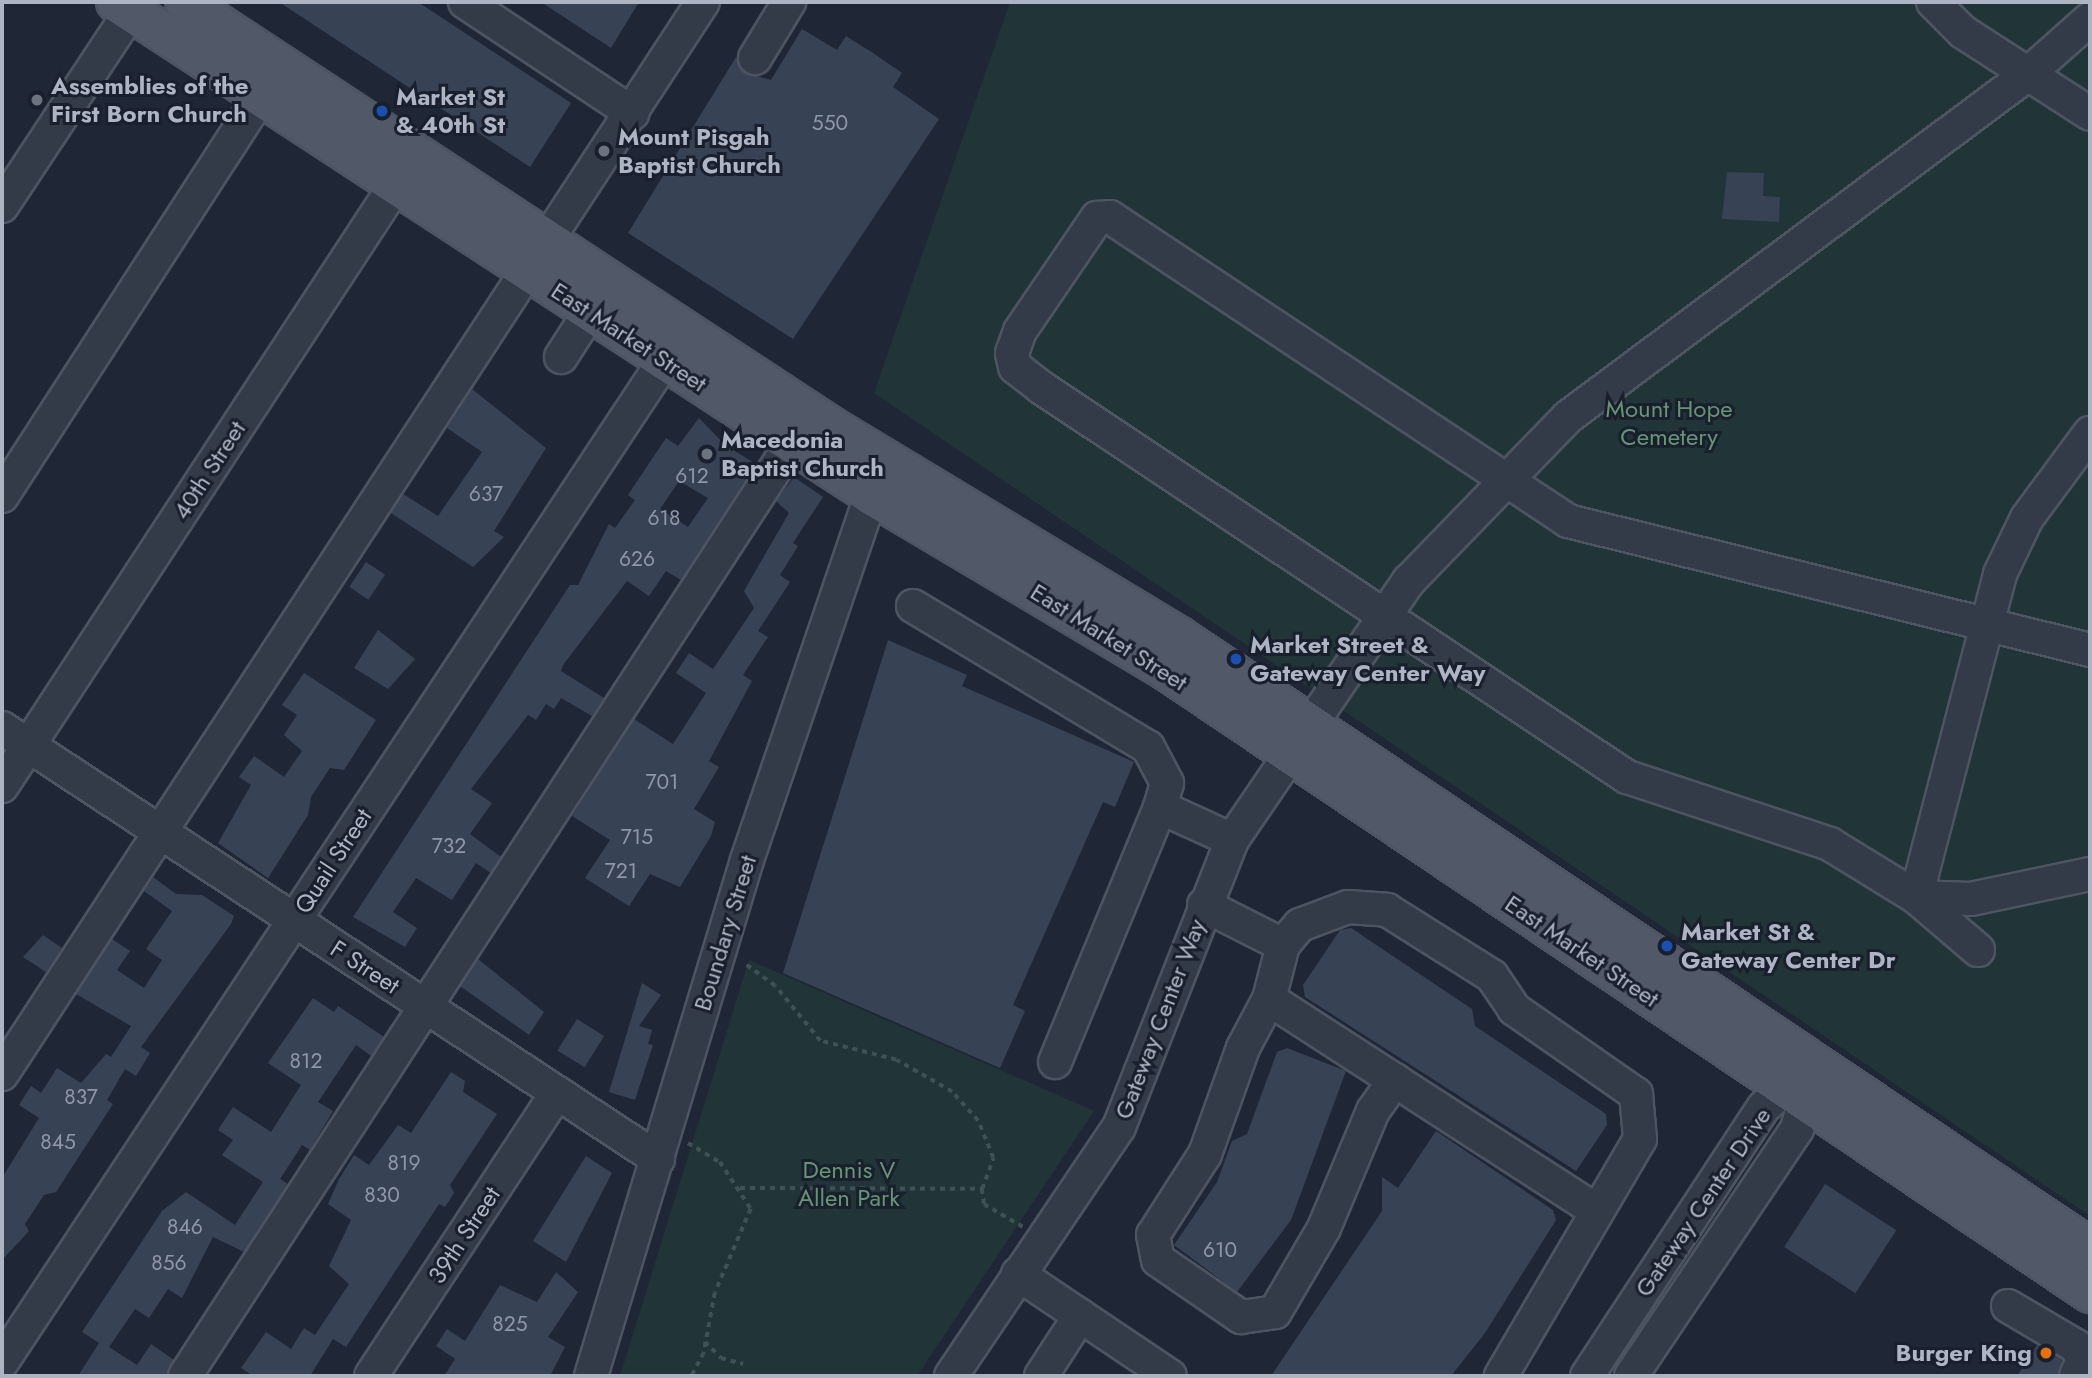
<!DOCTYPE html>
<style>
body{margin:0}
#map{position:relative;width:2092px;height:1378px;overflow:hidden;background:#1f2737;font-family:Jost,sans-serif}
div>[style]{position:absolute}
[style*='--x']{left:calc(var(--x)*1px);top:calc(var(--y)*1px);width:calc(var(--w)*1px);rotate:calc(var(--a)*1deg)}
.green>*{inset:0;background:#213438}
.building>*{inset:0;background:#384255;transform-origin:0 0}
.path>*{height:3.5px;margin-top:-1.75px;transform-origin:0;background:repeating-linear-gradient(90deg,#3f5156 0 5px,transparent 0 10px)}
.roads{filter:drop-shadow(2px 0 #4d5462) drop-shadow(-2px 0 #4d5462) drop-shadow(0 2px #4d5462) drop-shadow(0 -2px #4d5462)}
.minor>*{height:32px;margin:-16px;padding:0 16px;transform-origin:16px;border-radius:16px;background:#333a48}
.major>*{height:38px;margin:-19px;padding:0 19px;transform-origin:19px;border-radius:19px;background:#515868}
.dots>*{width:19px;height:19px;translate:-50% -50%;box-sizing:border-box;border:4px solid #191f2c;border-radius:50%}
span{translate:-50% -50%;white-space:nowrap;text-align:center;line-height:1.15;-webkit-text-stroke:6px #191f2c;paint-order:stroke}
.number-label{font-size:21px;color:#9098a8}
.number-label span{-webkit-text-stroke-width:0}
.poi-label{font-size:24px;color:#adb4c4;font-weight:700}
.left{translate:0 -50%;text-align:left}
.right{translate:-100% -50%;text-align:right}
.street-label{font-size:24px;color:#adb4c4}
.park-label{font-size:24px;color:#659574}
.frame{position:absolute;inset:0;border:4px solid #adb4c4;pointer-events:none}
</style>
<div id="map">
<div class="green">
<i style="clip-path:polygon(1010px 2px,2090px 2px,2090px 1216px,874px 393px)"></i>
<i style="clip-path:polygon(749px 960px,1094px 1111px,917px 1376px,620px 1376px)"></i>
</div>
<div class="building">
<i style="clip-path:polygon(279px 2px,418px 2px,571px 103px,530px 167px)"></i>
<i style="clip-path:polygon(541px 2px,639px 2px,611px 48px)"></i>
<i style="clip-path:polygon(802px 29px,837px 50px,846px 36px,873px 53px,902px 73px,893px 87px,939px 119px,793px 339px,628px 233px,736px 57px,745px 73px,771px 80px)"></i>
<i style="clip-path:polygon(1727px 172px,1764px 173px,1763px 196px,1780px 197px,1779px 222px,1722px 219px)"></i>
<i style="clip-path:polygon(472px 389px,546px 448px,494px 531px,504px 537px,473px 567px,391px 513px,403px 494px,438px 516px,482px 452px,447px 428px)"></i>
<i style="clip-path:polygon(evenodd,699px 418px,725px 445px,756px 464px,681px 580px,666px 571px,649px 596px,627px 581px,563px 665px,561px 671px,604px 698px,592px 716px,561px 698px,554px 709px,546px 704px,536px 720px,528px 715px,471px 789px,492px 803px,470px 834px,501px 857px,491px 873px,476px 863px,452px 900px,416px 878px,393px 912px,417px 928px,405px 947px,353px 917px,570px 585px,578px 585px,609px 524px,615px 528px,635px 500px,628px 495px,666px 438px,678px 446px,699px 418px,679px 481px,708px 498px,688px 527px,660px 509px,679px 481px)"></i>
<i style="clip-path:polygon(794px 477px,823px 497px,793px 543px,798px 546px,780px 575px,790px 582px,758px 631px,768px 637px,743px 675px,752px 681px,709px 761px,719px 767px,694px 809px,715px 822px,711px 836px,680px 887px,650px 874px,629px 906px,585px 878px,610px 840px,572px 816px,634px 719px,673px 744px,706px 693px,676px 673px,689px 653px,713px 669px,754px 608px,744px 591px,789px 513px,776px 501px)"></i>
<i style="left:366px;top:562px;width:23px;height:30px;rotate:34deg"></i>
<i style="clip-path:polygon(378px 630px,415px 659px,388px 689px,354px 668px)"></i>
<i style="clip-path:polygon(888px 640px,967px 675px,962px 686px,1134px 762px,1115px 807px,1103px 802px,1013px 1005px,1025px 1011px,1000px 1068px,783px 973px)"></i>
<i style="clip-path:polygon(304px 673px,376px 720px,344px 770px,330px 768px,311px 797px,308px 815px,268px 878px,218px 843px,251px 785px,239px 777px,254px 756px,284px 777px,302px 751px,284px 735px,297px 715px,282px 705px)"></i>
<i style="clip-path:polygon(153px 877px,176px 894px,202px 895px,234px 916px,231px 924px,141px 1047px,150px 1053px,136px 1076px,125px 1069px,107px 1100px,113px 1104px,56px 1192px,44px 1195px,25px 1224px,29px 1231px,2px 1260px,2px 1178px,39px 1118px,19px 1105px,31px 1086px,41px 1093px,57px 1068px,81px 1083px,106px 1054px,111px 1057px,131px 1026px,76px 994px,112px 939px,130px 951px,117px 970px,144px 988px,162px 960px,146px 949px,172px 911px,144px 891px)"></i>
<i style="clip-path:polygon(1351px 928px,1472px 1009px,1475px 1026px,1606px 1114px,1607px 1125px,1576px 1171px,1305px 997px,1303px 985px,1340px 930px)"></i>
<i style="clip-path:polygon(43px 935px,62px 948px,46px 972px,23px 957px)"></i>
<i style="clip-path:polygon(478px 959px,544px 1012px,529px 1035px,460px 986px)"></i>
<i style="clip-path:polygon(642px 983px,661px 995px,639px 1026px,652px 1030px,648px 1044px,653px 1045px,635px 1100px,609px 1092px)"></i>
<i style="clip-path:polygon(313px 998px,334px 1012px,338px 1006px,384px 1037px,371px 1056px,356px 1045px,318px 1102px,333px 1111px,310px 1150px,302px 1145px,280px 1179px,288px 1184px,244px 1252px,213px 1237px,182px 1298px,168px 1289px,149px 1318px,135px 1309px,109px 1347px,137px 1365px,151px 1344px,174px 1360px,167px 1376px,78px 1376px,99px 1343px,82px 1332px,162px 1211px,186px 1192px,235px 1225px,263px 1182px,222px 1155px,233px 1140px,218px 1130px,233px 1107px,271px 1132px,301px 1085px,268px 1063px)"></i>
<i style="left:577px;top:1019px;width:32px;height:37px;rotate:32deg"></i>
<i style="clip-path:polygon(1287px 1048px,1346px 1071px,1291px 1220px,1237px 1292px,1174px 1245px,1217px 1182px,1232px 1141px,1247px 1134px,1277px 1052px)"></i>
<i style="clip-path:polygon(451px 1072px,465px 1081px,463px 1092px,497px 1114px,450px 1185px,454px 1193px,445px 1207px,439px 1204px,346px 1347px,333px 1339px,310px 1376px,253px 1376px,241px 1368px,266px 1332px,291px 1349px,304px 1328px,315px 1335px,349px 1284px,329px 1266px,351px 1220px,328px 1204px,339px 1179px,354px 1155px,369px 1165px,398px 1125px,411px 1133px)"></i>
<i style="clip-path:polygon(1436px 1131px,1553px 1210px,1556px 1220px,1485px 1333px,1451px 1376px,1271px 1376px,1382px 1211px,1382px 1177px,1398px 1188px)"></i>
<i style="clip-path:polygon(586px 1156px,612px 1173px,566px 1262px,533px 1241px)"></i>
<i style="left:1825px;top:1184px;width:85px;height:75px;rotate:33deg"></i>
<i style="clip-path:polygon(556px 1272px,578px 1292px,548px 1337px,565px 1347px,550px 1376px,444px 1376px,455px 1359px,436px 1346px,447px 1329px,465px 1341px,500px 1285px,537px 1302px)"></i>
<i style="clip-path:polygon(2037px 1345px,2062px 1359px,2058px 1376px,2017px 1376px)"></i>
</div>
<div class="path">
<i style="--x:688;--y:1143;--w:37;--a:31"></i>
<i style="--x:720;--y:1162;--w:56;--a:56.6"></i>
<i style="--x:751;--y:1209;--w:91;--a:113.2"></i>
<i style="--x:715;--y:1293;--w:61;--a:100.4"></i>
<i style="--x:704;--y:1353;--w:26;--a:118"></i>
<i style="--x:740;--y:1188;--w:242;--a:0.2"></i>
<i style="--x:982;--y:1189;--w:33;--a:-70"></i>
<i style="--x:993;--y:1158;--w:40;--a:-112"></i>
<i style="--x:978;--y:1121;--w:39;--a:-132"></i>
<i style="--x:952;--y:1092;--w:64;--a:-150.3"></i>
<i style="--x:896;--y:1060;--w:78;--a:-166"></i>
<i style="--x:820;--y:1041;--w:71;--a:-129.3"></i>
<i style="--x:775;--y:986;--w:39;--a:-144"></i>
<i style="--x:982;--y:1189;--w:15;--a:82"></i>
<i style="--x:984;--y:1204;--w:45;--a:30.5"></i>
<i style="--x:705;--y:1342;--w:23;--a:45"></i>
<i style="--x:721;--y:1358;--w:23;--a:15"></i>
</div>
<div class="roads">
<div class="minor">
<i style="--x:465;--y:2;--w:201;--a:33.6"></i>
<i style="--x:1933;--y:2;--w:42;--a:45"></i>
<i style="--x:1963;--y:32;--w:151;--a:32.8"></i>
<i style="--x:755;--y:58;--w:66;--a:-58.7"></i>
<i style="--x:2;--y:206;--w:245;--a:-56.5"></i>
<i style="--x:561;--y:357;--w:54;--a:-57.2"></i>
<i style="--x:2;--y:496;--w:499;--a:-57.1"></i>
<i style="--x:913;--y:606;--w:274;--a:31"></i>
<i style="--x:1148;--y:747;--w:41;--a:62.2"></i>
<i style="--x:1167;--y:783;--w:25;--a:106"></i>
<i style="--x:2;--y:728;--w:785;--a:33.31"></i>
<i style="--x:2;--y:786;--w:741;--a:-56.78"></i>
<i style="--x:1916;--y:897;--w:334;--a:-75.4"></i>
<i style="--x:2000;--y:574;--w:62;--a:-64.3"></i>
<i style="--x:2027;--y:518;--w:106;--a:-53.5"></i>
<i style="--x:1916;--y:897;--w:55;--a:2.1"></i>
<i style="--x:1971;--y:899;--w:122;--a:-11.9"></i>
<i style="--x:1204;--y:905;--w:89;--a:26.9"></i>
<i style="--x:1283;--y:945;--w:56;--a:104.5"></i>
<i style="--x:1269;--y:999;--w:391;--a:32.9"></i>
<i style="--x:1283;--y:945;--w:26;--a:-50"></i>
<i style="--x:1300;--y:925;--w:51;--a:-20.6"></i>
<i style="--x:1348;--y:907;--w:39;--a:4"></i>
<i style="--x:1387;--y:910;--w:124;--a:32.2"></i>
<i style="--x:1492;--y:976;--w:40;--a:56"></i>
<i style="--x:1514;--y:1009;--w:149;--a:34.9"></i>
<i style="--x:1636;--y:1094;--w:45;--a:84.9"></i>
<i style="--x:1640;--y:1139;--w:275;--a:120.4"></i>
<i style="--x:1978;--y:950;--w:82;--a:-139.5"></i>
<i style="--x:1916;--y:897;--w:101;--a:-148.4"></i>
<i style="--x:1830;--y:844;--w:214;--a:-161.7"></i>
<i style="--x:1627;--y:777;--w:703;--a:-146.38"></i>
<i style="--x:1042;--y:388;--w:34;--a:-142"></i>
<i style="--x:1015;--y:367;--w:14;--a:-102"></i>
<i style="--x:1012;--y:353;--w:23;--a:-70"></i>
<i style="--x:1020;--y:331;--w:137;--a:-55.7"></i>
<i style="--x:1097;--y:218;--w:13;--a:-4"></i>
<i style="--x:1110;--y:217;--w:550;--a:33.57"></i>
<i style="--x:1568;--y:521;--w:538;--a:13.88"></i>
<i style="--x:1269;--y:999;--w:55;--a:118"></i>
<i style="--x:1243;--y:1048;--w:113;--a:109.7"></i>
<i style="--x:1205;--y:1154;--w:96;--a:122.7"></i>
<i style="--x:1153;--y:1235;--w:25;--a:79"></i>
<i style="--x:1158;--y:1260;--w:101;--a:34.5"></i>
<i style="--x:1241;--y:1317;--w:34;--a:-8"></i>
<i style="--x:1275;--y:1312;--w:97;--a:-59.7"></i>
<i style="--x:1324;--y:1228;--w:127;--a:-67.3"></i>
<i style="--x:1373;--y:1111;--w:38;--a:-55"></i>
<i style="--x:1055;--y:1062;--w:276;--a:-67.6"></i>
<i style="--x:1160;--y:807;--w:79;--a:24.6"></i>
<i style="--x:2;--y:1074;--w:1281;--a:-56.82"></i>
<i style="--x:1018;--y:1274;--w:183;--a:33.9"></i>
<i style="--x:2008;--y:1306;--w:79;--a:30.5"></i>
<i style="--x:2076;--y:1346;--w:16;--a:63"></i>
<i style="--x:2083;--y:1360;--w:17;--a:114"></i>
<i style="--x:2;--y:1362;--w:1200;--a:-56.52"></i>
<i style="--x:185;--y:1376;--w:1113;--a:-56.95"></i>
<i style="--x:371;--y:1376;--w:339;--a:-56.7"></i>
<i style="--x:591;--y:1376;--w:539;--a:-73.18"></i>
<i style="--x:747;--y:860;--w:385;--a:-71.2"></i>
<i style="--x:951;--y:1376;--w:300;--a:-56"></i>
<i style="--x:1119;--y:1127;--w:308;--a:-68.5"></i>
<i style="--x:1232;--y:840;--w:314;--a:-55.7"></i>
<i style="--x:1409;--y:581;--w:228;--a:-45.9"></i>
<i style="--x:1568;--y:417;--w:574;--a:-36.71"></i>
<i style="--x:2028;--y:74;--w:83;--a:-41.6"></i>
<i style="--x:1041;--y:1376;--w:72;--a:-57"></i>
<i style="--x:1587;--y:1376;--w:322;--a:-56.7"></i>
<i style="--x:1764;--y:1107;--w:50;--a:-41"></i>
<i style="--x:1631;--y:1376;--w:298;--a:-56.1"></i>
<i style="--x:1797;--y:1129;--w:51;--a:-75.1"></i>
</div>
<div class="major">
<i style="--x:116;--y:2;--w:902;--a:33.14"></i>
<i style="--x:871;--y:495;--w:341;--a:30.7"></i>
<i style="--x:1164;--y:669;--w:1117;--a:33.97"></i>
<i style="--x:185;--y:2;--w:774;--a:33.3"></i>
<i style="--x:832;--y:427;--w:406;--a:31.1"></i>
<i style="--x:1180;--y:637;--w:1096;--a:33.88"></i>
</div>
</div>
<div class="dots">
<i style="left:37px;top:100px;background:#6b7280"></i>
<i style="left:382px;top:111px;background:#1a4fb4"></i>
<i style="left:604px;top:151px;background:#6b7280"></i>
<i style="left:707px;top:454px;background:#6b7280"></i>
<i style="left:1236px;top:659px;background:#1a4fb4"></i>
<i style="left:1667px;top:946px;background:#1a4fb4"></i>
<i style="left:2046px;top:1353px;background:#e8710a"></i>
</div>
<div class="number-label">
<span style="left:830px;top:123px">550</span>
<span style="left:692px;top:476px">612</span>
<span style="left:486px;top:494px">637</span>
<span style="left:664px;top:518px">618</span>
<span style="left:637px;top:559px">626</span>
<span style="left:662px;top:782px">701</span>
<span style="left:637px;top:837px">715</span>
<span style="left:449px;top:846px">732</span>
<span style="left:621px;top:871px">721</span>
<span style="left:306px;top:1061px">812</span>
<span style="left:81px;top:1097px">837</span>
<span style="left:58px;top:1142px">845</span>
<span style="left:404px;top:1163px">819</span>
<span style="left:382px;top:1195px">830</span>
<span style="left:185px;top:1227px">846</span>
<span style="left:1220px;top:1250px">610</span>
<span style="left:169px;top:1263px">856</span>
<span style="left:510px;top:1324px">825</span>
</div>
<div class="poi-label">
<span class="left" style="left:51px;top:100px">Assemblies of the<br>First Born Church</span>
<span class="left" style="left:396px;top:111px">Market St<br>&amp; 40th St</span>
<span class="left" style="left:618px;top:151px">Mount Pisgah<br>Baptist Church</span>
<span class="left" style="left:721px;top:454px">Macedonia<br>Baptist Church</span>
<span class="left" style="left:1250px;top:659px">Market Street &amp;<br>Gateway Center Way</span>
<span class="left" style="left:1681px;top:946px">Market St &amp;<br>Gateway Center Dr</span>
<span class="right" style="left:2032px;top:1353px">Burger King</span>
</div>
<div class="street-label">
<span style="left:629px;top:337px;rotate:33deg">East Market Street</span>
<span style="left:209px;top:470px;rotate:-57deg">40th Street</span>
<span style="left:1109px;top:637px;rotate:32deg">East Market Street</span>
<span style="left:333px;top:861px;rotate:-57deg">Quail Street</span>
<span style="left:725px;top:933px;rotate:-73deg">Boundary Street</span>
<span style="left:1582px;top:951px;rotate:34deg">East Market Street</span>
<span style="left:365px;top:967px;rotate:33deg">F Street</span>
<span style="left:1160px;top:1019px;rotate:-69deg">Gateway Center Way</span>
<span style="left:1703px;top:1202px;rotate:-56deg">Gateway Center Drive</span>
<span style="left:464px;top:1235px;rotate:-57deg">39th Street</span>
</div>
<div class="park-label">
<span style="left:1669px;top:423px">Mount Hope<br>Cemetery</span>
<span style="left:849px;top:1184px">Dennis V<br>Allen Park</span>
</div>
<div class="frame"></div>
</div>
